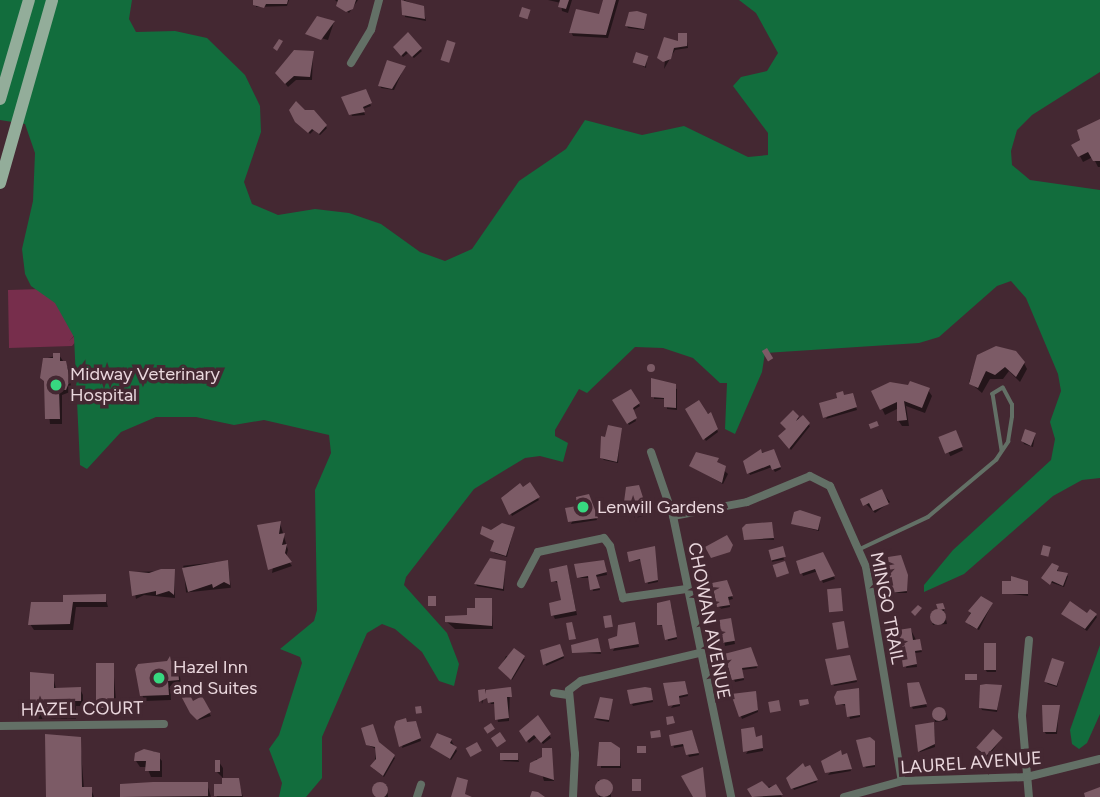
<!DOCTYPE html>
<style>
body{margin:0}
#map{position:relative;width:1100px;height:797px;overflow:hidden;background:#442832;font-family:Figtree,sans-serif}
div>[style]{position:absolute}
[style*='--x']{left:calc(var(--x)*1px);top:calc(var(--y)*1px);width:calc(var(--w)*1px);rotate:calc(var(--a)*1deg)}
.green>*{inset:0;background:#772e4c}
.water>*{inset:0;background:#126d3d}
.shadow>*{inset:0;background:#0007;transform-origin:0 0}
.building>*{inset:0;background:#7c5b66;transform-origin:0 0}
.round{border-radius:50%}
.lane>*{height:3.5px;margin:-1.75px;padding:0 1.75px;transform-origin:1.75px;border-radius:1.75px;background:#637066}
.street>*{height:8px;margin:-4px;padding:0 4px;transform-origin:4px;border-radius:4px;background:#637066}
.primary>*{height:12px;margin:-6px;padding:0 6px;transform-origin:6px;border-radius:6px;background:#93ad9a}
.dots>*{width:19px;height:19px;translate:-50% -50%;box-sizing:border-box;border:4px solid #442832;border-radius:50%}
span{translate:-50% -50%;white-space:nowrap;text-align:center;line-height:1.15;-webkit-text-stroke:7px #442832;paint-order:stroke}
.poi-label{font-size:18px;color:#ead7dd}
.left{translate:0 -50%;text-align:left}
.street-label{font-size:18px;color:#ead7dd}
</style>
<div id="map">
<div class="green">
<i style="clip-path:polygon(75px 288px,85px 324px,69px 341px,97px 316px,72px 346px,9px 348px,8px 290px)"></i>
</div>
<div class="water">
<i style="clip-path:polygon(0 0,132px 0,129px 19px,136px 32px,175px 31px,207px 38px,245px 75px,260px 106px,261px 132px,244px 182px,252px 204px,278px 215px,315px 209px,349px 213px,381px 224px,420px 252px,445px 261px,472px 249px,519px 181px,566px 149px,585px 120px,642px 135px,684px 126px,748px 157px,768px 155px,768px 133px,733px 86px,741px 77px,767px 71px,778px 53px,756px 13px,739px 0,1100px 0,1100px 72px,1032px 115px,1017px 130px,1011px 151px,1012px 165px,1030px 180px,1100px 190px,1100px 478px,1082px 480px,1053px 496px,964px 574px,924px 592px,924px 585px,953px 550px,1051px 460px,1055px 439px,1050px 422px,1061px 391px,1058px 374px,1026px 298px,1011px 281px,997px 286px,939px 337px,919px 343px,765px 353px,762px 372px,735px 434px,725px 429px,727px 383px,720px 383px,693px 358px,663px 348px,635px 347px,587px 393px,579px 389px,555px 430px,555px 436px,568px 443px,563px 462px,540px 456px,525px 458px,474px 489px,406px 577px,404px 585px,447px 633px,459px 664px,454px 686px,439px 681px,422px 652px,395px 629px,382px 624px,367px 633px,322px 737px,322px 778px,306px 797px,279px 797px,282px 783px,269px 749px,279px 735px,302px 663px,300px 657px,280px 649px,314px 621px,317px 610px,315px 490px,331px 453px,329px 435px,264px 420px,234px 425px,196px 417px,156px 417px,121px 432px,87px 469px,80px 465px,74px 337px,55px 303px,31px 286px,25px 274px,22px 249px,33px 201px,35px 153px,25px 124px,0 120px)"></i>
<i style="clip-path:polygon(1100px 645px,1100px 714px,1087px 743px,1079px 749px,1072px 744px,1070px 730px)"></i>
</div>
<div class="shadow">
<i style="clip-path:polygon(255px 0,289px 0,287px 6px,256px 7px)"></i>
<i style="clip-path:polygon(335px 0,358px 0,349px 13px)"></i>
<i style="clip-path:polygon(404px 0,423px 7px,426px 21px,405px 17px)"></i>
<i style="clip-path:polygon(548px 0,572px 0,568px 13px,562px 11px,561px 3px)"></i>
<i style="clip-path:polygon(605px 0,619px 0,608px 38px,573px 36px,571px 32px,600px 16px)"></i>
<i style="clip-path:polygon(646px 15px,644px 30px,628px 28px,627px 26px)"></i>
<i style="clip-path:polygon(334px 22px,328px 40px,307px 34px)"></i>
<i style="clip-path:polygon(686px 35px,688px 48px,675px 50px,664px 69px,665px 61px,661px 60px)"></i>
<i style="clip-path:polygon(396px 49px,420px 49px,422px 51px,414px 58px,408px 53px,403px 57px)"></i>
<i style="clip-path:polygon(313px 53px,312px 80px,296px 80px,288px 87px,280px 77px)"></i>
<i style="clip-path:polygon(647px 57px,646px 68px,635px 62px)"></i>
<i style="clip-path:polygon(404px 68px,394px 90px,381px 88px,380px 86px)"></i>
<i style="clip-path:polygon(365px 91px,371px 106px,363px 109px,365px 115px,352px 116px,344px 98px)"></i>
<i style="clip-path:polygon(292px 112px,325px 126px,327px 128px,320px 135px,314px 130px,310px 134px)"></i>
<i style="clip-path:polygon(1100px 121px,1100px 167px,1098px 167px,1093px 157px,1083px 162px,1074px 145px)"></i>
<i style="clip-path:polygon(59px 355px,72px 374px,70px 392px,62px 395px,62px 424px,50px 424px,44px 359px)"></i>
<i style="clip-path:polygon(978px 356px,1024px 363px,1027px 369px,1020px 382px,1009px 371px,1003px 379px,990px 379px,982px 393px,969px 382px)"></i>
<i style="clip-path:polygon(654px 379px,677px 389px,677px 410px,667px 409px,666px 399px,654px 399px)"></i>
<i style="clip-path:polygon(928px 390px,932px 396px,925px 413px,906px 406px,909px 426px,902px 426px,898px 420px,899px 408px,885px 415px,874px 392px)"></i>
<i style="clip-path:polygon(630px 391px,640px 406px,632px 411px,636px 421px,629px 425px,615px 400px)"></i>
<i style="clip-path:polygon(838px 395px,852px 395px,857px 410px,826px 419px)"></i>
<i style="clip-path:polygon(687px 410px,711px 414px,718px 432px,706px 441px)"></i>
<i style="clip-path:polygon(797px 417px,810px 426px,791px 450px,782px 439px)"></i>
<i style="clip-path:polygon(620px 430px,618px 463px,604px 460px,602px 458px)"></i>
<i style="left:955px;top:433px;width:19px;height:14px;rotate:65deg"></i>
<i style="clip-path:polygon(1035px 435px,1033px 447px,1024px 444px,1023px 441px)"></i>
<i style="clip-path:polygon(773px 451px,781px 469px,775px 472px,772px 467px,750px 475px,745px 462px,757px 453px)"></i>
<i style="clip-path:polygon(709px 457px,728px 474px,723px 484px,691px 466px)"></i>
<i style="clip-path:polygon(529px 485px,539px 500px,512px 516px,503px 498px)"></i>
<i style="clip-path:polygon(639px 489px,648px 515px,635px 518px,626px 500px)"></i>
<i style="clip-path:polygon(881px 491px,890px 502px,875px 513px,863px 501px)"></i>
<i style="clip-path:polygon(589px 499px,597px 520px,571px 524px,579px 507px)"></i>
<i style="clip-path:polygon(820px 519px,819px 531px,793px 524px)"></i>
<i style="clip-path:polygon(280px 523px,288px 550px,286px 557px,292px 566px,272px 573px)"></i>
<i style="clip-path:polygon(772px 526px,774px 540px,746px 539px)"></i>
<i style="clip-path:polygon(514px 528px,507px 557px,494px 553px,495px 542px,482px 534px)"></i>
<i style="clip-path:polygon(654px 548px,658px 582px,648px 584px,642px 560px,631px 561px)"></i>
<i style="left:782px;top:548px;width:12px;height:12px;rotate:81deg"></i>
<i style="clip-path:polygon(822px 554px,835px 579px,823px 583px,818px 571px,803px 576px,798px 562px)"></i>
<i style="clip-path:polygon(890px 559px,902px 559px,907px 593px,893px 593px)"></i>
<i style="left:228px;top:561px;width:27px;height:45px;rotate:84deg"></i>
<i style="clip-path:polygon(505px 563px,504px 591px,477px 586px,476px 584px)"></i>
<i style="clip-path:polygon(605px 564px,607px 575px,596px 577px,600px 590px,593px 591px,590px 578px,579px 578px)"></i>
<i style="clip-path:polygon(1058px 567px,1058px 573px,1068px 576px,1064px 587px,1044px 580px)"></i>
<i style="clip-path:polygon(174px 571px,175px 598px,144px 595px,136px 599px,131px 572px)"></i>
<i style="clip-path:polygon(568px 571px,577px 615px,555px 619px,553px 615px,563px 601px,560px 584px,553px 581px)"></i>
<i style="clip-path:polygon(726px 582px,733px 599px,729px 600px,730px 607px,720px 609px,714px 585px)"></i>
<i style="clip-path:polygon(1028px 585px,1028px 596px,1004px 593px)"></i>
<i style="clip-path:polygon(105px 596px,108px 607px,76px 607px,73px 630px,34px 630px,30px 624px,65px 603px)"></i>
<i style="clip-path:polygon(491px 600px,493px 629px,455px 629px,447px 622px,467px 617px)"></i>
<i style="clip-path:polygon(992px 604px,979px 630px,969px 625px,970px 611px)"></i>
<i style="clip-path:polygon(671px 605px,677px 639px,668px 641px,664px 626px,659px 625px)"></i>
<i style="clip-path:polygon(943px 605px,947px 624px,933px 625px,930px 615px,941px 613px)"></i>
<i style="clip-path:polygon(1063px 614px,1095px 615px,1097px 617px,1087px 631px)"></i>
<i style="clip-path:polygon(721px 622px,731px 623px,735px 644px,725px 646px)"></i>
<i style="clip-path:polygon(635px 626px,639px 647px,613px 651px,619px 637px)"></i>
<i style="clip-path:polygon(911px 630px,922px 652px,915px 653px,917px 667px,906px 668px)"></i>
<i style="clip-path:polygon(598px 642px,601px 654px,574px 652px)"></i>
<i style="clip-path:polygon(995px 645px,996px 672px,987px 672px,985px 669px)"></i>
<i style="clip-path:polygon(561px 648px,564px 658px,546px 666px,542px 651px)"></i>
<i style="clip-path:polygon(752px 651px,757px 668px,742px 670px,744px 680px,735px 682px,726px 655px)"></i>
<i style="clip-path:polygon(506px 656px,525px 659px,512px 680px,500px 668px)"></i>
<i style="clip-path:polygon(850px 659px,857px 682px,834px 686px,833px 684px)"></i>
<i style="clip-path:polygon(170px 660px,179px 668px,181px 685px,170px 686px,171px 700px,145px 701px,142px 695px)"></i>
<i style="clip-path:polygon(1063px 664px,1057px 687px,1048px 684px,1046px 682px)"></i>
<i style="clip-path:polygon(113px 665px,117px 713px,102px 713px,98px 708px)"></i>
<i style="clip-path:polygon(53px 676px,56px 689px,80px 689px,83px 695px,83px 706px,76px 706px,76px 719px,35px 719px,32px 714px)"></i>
<i style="clip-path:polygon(686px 686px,688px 696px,679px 698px,680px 706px,671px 708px)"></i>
<i style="clip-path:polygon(919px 686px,927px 707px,913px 709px,912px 707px)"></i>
<i style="clip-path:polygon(1001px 686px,997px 712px,982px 710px,981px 708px)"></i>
<i style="clip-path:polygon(510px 689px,509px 721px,498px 722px,495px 704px,491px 704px,485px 695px,482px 704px,480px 691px,484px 691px,489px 701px)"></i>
<i style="clip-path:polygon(651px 692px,653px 702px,633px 706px,632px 704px)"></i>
<i style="clip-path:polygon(859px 692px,860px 717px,850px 719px,847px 706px,838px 704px)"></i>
<i style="clip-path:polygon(733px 695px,756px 695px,758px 712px,742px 719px)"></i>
<i style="clip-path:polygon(184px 697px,193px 703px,201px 699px,211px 716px,199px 720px)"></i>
<i style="clip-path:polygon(612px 700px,609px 722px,597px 720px,595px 718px)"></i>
<i style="clip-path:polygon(1059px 707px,1057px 734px,1046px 734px,1044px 731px)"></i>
<i style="clip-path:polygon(945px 710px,948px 720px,935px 722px,933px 713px)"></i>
<i style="clip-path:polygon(538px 717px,551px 738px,543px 744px,537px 737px,529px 743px,521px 732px)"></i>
<i style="clip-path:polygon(407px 724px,417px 725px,421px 741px,402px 748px)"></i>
<i style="clip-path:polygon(934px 726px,935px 747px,920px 752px,919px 750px)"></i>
<i style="clip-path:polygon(693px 734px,699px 755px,689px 757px,685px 746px,674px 748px,671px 736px)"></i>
<i style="clip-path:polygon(80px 739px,84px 789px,91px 789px,94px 797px,47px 797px)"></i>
<i style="clip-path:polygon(756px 739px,762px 739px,763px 751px,746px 754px)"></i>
<i style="clip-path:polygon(1001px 739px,987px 758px,979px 751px)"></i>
<i style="clip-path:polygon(451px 740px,457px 751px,451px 760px,432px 747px)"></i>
<i style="clip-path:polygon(874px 742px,875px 767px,866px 768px,865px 766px)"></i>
<i style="clip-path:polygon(379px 744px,395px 758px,384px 777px,374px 769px,376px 749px,368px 745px)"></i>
<i style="clip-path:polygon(601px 744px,619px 750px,621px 768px,601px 768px)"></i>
<i style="clip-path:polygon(551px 750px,554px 781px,544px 781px,542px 774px,531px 772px,536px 759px,543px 759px)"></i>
<i style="clip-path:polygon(154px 751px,162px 761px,162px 777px,151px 777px,147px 767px,140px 767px,136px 761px,136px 756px)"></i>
<i style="clip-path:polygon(517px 755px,519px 762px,502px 761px)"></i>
<i style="clip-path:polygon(842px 757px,847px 758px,851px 771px,828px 775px)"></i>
<i style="clip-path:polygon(219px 762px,223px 768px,223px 778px,217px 772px)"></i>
<i style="clip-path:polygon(809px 767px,817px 782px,794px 790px,788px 778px)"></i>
<i style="clip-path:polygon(238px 780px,243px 797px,217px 797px,216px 795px)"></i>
<i style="clip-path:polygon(598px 780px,611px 782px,611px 797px,599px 797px)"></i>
<i style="clip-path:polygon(207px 784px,211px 797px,123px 797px,122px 786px)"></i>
<i style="clip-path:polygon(387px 785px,388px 797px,376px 797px,373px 787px)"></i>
<i style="clip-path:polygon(776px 786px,782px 797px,754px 797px,749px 789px)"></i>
</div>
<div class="building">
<i style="clip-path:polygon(253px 0,288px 0,287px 4px,266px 4px,264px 8px,253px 5px)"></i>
<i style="clip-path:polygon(338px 0,356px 0,353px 9px,346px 12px,336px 6px)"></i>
<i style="clip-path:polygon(401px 0,424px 6px,425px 19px,402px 15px)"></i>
<i style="clip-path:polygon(560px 0,569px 0,566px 9px,558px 7px)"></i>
<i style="clip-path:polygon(603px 0,616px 0,606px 35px,569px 33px,576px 9px,599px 14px)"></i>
<i style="left:522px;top:7px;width:9px;height:10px;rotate:18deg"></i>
<i style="clip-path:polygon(637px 11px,647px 14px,644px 29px,625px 26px,629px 12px)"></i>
<i style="clip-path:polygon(317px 16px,335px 21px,321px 40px,305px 34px)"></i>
<i style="clip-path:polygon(408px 32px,422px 48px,412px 57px,406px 51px,401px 56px,393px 47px)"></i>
<i style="clip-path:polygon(678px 33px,687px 33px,687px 46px,674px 48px,671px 59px,663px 62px,657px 58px,664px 37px,678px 41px)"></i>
<i style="clip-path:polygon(279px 39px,283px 41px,277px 51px,273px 48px)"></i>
<i style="left:447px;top:40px;width:9px;height:21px;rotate:18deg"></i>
<i style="clip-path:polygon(294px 50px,314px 51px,310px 77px,294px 76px,285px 84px,275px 73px)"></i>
<i style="left:636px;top:52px;width:13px;height:11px;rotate:18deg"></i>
<i style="clip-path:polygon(387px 60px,406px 66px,392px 89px,378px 86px)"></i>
<i style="clip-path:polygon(366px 89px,372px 103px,363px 107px,365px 112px,349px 115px,341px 97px)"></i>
<i style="clip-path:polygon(296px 101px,305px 110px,314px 110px,327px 125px,319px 134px,312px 129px,308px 133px,295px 122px,289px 110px)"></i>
<i style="clip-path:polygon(1100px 119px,1100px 161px,1093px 161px,1088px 152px,1078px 157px,1071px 145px,1080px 140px,1077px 130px)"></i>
<i style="clip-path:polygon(996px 346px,1016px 351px,1025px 362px,1016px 377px,1005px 367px,995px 375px,986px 371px,978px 388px,969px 384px,977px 355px)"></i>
<i style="left:767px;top:348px;width:12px;height:6px;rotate:59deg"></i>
<i style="clip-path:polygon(53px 353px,60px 353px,60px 361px,66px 361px,70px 380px,66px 390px,59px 389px,60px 419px,45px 419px,44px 381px,40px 378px,43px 358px,53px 358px)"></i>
<i class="round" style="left:647px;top:364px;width:8px;height:8px"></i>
<i style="clip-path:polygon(651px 378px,676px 384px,676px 408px,664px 407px,664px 398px,651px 397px)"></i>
<i style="clip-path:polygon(910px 381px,930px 388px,922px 408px,904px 401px,907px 420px,897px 421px,897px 402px,880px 410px,871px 391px,890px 382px,908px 385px)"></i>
<i style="clip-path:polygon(631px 389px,640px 403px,633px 408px,637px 418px,627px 424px,612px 400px)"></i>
<i style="clip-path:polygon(843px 391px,844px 395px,853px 393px,857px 407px,823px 418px,819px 403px,837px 398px,836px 393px)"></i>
<i style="clip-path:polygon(699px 400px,708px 414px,711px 412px,718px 429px,703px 440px,685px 409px)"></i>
<i style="clip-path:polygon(793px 410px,799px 416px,796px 421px,803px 415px,810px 423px,789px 449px,778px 436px,786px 429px,780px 423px)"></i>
<i style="left:877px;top:421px;width:5px;height:9px;rotate:68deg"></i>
<i style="clip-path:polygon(608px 425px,622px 428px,617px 462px,600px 458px,601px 436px,605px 437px)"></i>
<i style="clip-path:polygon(1025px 429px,1036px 433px,1031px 446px,1021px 441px)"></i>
<i style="left:956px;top:430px;width:18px;height:19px;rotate:68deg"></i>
<i style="clip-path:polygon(761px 449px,762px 453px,774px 449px,781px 467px,772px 470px,770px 465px,747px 474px,743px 461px)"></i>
<i style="clip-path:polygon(696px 452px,719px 458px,717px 462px,726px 466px,722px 483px,689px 466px)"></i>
<i style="clip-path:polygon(530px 482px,540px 497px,509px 515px,501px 498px,520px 483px,523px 487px)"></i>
<i style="clip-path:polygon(639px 485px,648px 513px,632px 516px,629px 503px,624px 502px,626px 487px)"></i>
<i style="clip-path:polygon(882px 489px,889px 504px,873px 511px,869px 503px,863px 506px,860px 499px)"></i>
<i style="clip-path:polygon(589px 494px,598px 518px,568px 522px,565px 508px,577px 506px,576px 497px)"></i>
<i style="clip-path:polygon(800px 510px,821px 517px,818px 530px,791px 524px,794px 512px)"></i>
<i style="clip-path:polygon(281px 521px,279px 534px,285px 533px,282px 545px,287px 544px,285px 553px,292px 562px,268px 570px,257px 525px)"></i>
<i style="clip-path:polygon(772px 522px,774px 538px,744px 540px,742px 528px,746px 524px)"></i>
<i style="clip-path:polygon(502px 523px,515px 527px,506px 556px,490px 551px,494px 541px,480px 534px,482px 526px,491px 530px)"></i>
<i style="clip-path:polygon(727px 535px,733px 545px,730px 552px,711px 558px,705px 547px)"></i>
<i style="left:1043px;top:545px;width:8px;height:10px;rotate:14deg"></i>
<i style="clip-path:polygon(655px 546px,658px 580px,645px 583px,640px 559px,629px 562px,627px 552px)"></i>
<i style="left:783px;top:546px;width:11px;height:15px;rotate:75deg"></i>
<i style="clip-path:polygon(823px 552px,835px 576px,820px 581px,815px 569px,800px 574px,796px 561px)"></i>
<i style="clip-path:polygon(901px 555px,908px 575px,907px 591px,891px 593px,888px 557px)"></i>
<i style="clip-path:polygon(490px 558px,506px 561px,503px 589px,474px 584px)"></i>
<i style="clip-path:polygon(228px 560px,230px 585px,224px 582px,213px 588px,212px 584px,188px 592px,182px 568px)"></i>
<i style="clip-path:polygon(604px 560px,607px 572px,596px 575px,600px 588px,590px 590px,588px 576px,577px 578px,574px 564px)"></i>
<i style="left:785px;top:561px;width:13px;height:13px;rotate:72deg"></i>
<i style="clip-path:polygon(1052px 563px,1059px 566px,1057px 571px,1068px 573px,1063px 586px,1052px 581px,1050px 585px,1041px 578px)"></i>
<i style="clip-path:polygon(567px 565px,576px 611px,551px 616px,549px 603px,561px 600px,557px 581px,551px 582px,549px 569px)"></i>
<i style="clip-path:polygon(161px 569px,175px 569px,174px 595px,169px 591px,156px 595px,156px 591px,132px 596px,129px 571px,149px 573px)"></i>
<i style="clip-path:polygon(1011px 576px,1028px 581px,1028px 594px,1002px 594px,1002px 581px,1011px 581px)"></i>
<i style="clip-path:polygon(727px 580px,733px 596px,728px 597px,730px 605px,717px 607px,712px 583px)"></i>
<i style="left:841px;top:588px;width:23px;height:14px;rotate:85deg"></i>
<i style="clip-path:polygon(106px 594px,106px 602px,73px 602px,70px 624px,28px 625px,31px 602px,63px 602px,63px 595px)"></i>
<i style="left:428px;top:596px;width:8px;height:10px"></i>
<i style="clip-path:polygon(981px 596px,993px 603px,977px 629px,965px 622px,971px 613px,968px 611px)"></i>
<i style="clip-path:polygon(475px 598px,492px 598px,492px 626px,445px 622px,445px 616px,467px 615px,467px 608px,475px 608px)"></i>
<i style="clip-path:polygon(670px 600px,677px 637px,665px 640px,662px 625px,657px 625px,657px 603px)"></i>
<i style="clip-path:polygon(1070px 601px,1087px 613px,1090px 609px,1097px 614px,1085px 629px,1061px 614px)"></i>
<i style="clip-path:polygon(943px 603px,945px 609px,938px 610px,936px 604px)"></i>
<i style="clip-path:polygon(918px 605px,922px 608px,915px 616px,911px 612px)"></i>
<i class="round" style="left:930px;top:609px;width:16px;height:16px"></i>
<i style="left:611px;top:615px;width:12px;height:8px;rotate:81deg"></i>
<i style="left:731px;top:618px;width:23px;height:12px;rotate:80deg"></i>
<i style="left:844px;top:621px;width:27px;height:12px;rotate:80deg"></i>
<i style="clip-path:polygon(572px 622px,576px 639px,569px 640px,566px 623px)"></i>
<i style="clip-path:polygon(635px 622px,639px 644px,610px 649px,608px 639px,617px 636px,618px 625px)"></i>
<i style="clip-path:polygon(911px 628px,913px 640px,920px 639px,922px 650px,915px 651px,917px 664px,903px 667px,898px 630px)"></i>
<i style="clip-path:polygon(598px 638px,601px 652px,572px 653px,571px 645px)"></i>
<i style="left:984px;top:643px;width:12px;height:27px"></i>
<i style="clip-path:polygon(560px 644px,564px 656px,543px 665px,540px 650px)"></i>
<i style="clip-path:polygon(751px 647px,758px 666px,742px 668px,744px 678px,732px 680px,724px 654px)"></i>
<i style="clip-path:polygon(514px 648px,525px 656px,511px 680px,498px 668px)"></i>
<i style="clip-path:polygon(850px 655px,857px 680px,831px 685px,825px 659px)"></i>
<i style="clip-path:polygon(170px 656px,171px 661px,177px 660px,179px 680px,168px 681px,169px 695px,140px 696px,135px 669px,138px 664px,167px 661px)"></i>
<i style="left:1052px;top:658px;width:13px;height:25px;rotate:18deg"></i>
<i style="left:96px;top:663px;width:18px;height:45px"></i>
<i style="clip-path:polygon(30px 672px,54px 674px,54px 688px,81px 687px,81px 701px,74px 701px,74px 714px,30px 714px)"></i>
<i style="left:965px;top:674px;width:12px;height:6px"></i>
<i style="clip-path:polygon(685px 681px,688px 694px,679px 696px,680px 704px,668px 706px,663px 683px)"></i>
<i style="clip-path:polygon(919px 682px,927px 704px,910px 707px,907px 683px)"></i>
<i style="clip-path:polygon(986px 684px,1002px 685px,997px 710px,979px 708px,980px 685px)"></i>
<i style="clip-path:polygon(511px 687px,512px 697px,507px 697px,509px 718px,495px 720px,494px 702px,488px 703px,487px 698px,479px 702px,478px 690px,485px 689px,485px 694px,486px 690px)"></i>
<i style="clip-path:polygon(645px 687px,651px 688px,653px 700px,630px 704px,627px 690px)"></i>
<i style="clip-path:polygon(859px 688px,860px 715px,847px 717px,845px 704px,836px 705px,834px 697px,837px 691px)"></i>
<i style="clip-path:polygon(188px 691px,193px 701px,202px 696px,211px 712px,197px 720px,190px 713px,181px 696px)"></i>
<i style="clip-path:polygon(756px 691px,758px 710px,739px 717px,731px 694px)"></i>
<i style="clip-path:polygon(600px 697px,613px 699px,609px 720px,594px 718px)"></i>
<i style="clip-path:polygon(808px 699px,809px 704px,800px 706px,799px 700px)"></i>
<i style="left:779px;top:700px;width:11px;height:11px;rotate:80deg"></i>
<i style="clip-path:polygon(1042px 705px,1060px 705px,1056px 732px,1043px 732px)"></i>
<i style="left:421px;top:706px;width:7px;height:6px;rotate:82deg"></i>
<i class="round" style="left:932px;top:707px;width:14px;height:14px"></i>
<i style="clip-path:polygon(538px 715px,551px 734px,541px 743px,534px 735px,526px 742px,519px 731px)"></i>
<i style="clip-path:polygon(673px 716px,675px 723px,667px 725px,666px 717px)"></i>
<i style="clip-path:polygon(406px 718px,407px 722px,416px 721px,421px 738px,399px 747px,394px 727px,396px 721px)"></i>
<i style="clip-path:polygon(934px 722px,935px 744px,918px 752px,915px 725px)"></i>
<i style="left:491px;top:723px;width:7px;height:9px;rotate:56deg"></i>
<i style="clip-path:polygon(373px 724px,379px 742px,395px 755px,383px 776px,370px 766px,376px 759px,375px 747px,366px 745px,361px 728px)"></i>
<i style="clip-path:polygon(754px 727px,756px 737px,762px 735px,763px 748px,743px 752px,741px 729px)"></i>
<i style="left:993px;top:729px;width:13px;height:25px;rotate:42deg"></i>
<i style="left:660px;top:730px;width:7px;height:10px;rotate:82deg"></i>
<i style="clip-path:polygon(692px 730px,699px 753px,686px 755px,683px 744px,671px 746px,669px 735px)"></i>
<i style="left:500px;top:732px;width:11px;height:11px;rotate:56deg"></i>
<i style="clip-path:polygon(437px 733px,452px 739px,450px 743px,457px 747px,450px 759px,430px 747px)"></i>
<i style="clip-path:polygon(45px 734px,81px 737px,82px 787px,92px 787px,92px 797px,46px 797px)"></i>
<i style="clip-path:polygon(870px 737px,875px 741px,875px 765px,863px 767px,856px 740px)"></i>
<i style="left:477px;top:742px;width:10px;height:13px;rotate:61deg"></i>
<i style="clip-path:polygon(599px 742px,611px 742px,620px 748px,620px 766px,597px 766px)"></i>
<i style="left:646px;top:746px;width:7px;height:9px;rotate:90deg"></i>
<i style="clip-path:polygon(542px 748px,552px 748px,554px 780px,529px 772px,530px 763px,542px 757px)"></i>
<i style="clip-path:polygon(144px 749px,160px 753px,160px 771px,145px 771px,146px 761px,134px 761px,135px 753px)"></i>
<i style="clip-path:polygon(841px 750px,842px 755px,847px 753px,852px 769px,825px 773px,821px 761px)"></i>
<i style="left:518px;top:753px;width:7px;height:18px;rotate:90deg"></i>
<i style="left:215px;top:760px;width:5px;height:12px"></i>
<i style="clip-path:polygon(803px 763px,805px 767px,810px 765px,818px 780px,791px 789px,786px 778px)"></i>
<i style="clip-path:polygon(703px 767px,706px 797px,693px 797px,681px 776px)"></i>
<i style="clip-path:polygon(457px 777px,468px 780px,465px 794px,472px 797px,451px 797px)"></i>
<i style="clip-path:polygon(222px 778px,239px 778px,242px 796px,214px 796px,214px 784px,222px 784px)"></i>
<i style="left:632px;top:779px;width:9px;height:12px"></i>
<i class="round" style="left:595px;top:779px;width:18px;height:18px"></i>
<i style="clip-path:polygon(762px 781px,769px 788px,776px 784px,783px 795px,752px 797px,747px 789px)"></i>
<i class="round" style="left:372px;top:782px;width:16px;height:16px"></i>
<i style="clip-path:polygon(153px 782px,208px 782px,208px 796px,120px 797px,120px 784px)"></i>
<i style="clip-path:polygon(1100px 787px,1100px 797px,1085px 797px,1084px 793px)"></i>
<i style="clip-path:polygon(532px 791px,538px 792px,545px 797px,530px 797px)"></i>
</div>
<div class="lane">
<i style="--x:860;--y:549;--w:75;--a:-25.2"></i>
<i style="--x:928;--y:517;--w:89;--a:-40"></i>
<i style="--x:996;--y:460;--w:22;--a:-56"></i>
<i style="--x:1008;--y:442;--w:25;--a:-81"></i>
<i style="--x:1012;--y:417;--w:12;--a:-90"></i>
<i style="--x:1012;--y:405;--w:19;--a:-118"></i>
<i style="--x:1003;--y:388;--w:12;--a:149"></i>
<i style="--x:993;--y:394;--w:57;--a:80.9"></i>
</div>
<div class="street">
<i style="--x:351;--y:63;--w:39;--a:-59"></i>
<i style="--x:371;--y:30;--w:31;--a:-75"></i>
<i style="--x:651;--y:452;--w:68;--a:71"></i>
<i style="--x:673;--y:516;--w:287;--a:78.3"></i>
<i style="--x:673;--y:516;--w:75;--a:-10.7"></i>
<i style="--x:747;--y:502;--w:68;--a:-22.4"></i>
<i style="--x:810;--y:476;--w:22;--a:27"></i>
<i style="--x:830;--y:486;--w:89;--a:66"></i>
<i style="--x:866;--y:567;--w:217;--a:80.5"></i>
<i style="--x:521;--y:584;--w:36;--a:-62"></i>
<i style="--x:538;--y:552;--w:67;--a:-12"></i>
<i style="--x:604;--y:538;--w:10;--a:53"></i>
<i style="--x:610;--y:546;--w:54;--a:76"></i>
<i style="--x:623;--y:598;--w:64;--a:-8.1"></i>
<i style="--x:1029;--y:640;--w:76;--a:95.3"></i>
<i style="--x:1022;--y:716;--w:81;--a:85.1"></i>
<i style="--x:554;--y:693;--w:14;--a:8"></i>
<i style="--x:0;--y:726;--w:164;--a:-0.7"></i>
<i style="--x:417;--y:797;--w:13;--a:-72"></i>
<i style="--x:573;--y:797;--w:43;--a:-87.3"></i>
<i style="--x:575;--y:754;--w:64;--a:-95.4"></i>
<i style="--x:569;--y:690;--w:15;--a:-37"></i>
<i style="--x:581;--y:681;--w:121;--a:-13.3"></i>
<i style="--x:844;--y:797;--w:60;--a:-15.4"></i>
<i style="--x:902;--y:781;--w:125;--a:-1.8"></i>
<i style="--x:1027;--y:777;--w:75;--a:-13.9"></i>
</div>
<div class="primary">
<i style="--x:0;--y:99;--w:103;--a:-73.7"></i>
<i style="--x:0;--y:183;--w:190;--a:-74.1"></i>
</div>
<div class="dots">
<i style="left:56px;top:385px;background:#37d880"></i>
<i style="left:583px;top:507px;background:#37d880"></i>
<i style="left:159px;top:678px;background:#37d880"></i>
</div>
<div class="poi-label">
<span class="left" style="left:70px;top:385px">Midway Veterinary<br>Hospital</span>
<span class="left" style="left:597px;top:507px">Lenwill Gardens</span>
<span class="left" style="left:173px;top:678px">Hazel Inn<br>and Suites</span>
</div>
<div class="street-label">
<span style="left:887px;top:608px;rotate:79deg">MINGO TRAIL</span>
<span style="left:709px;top:621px;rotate:79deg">CHOWAN AVENUE</span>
<span style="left:82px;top:709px;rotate:-1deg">HAZEL COURT</span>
<span style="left:971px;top:763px;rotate:-4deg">LAUREL AVENUE</span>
</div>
</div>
